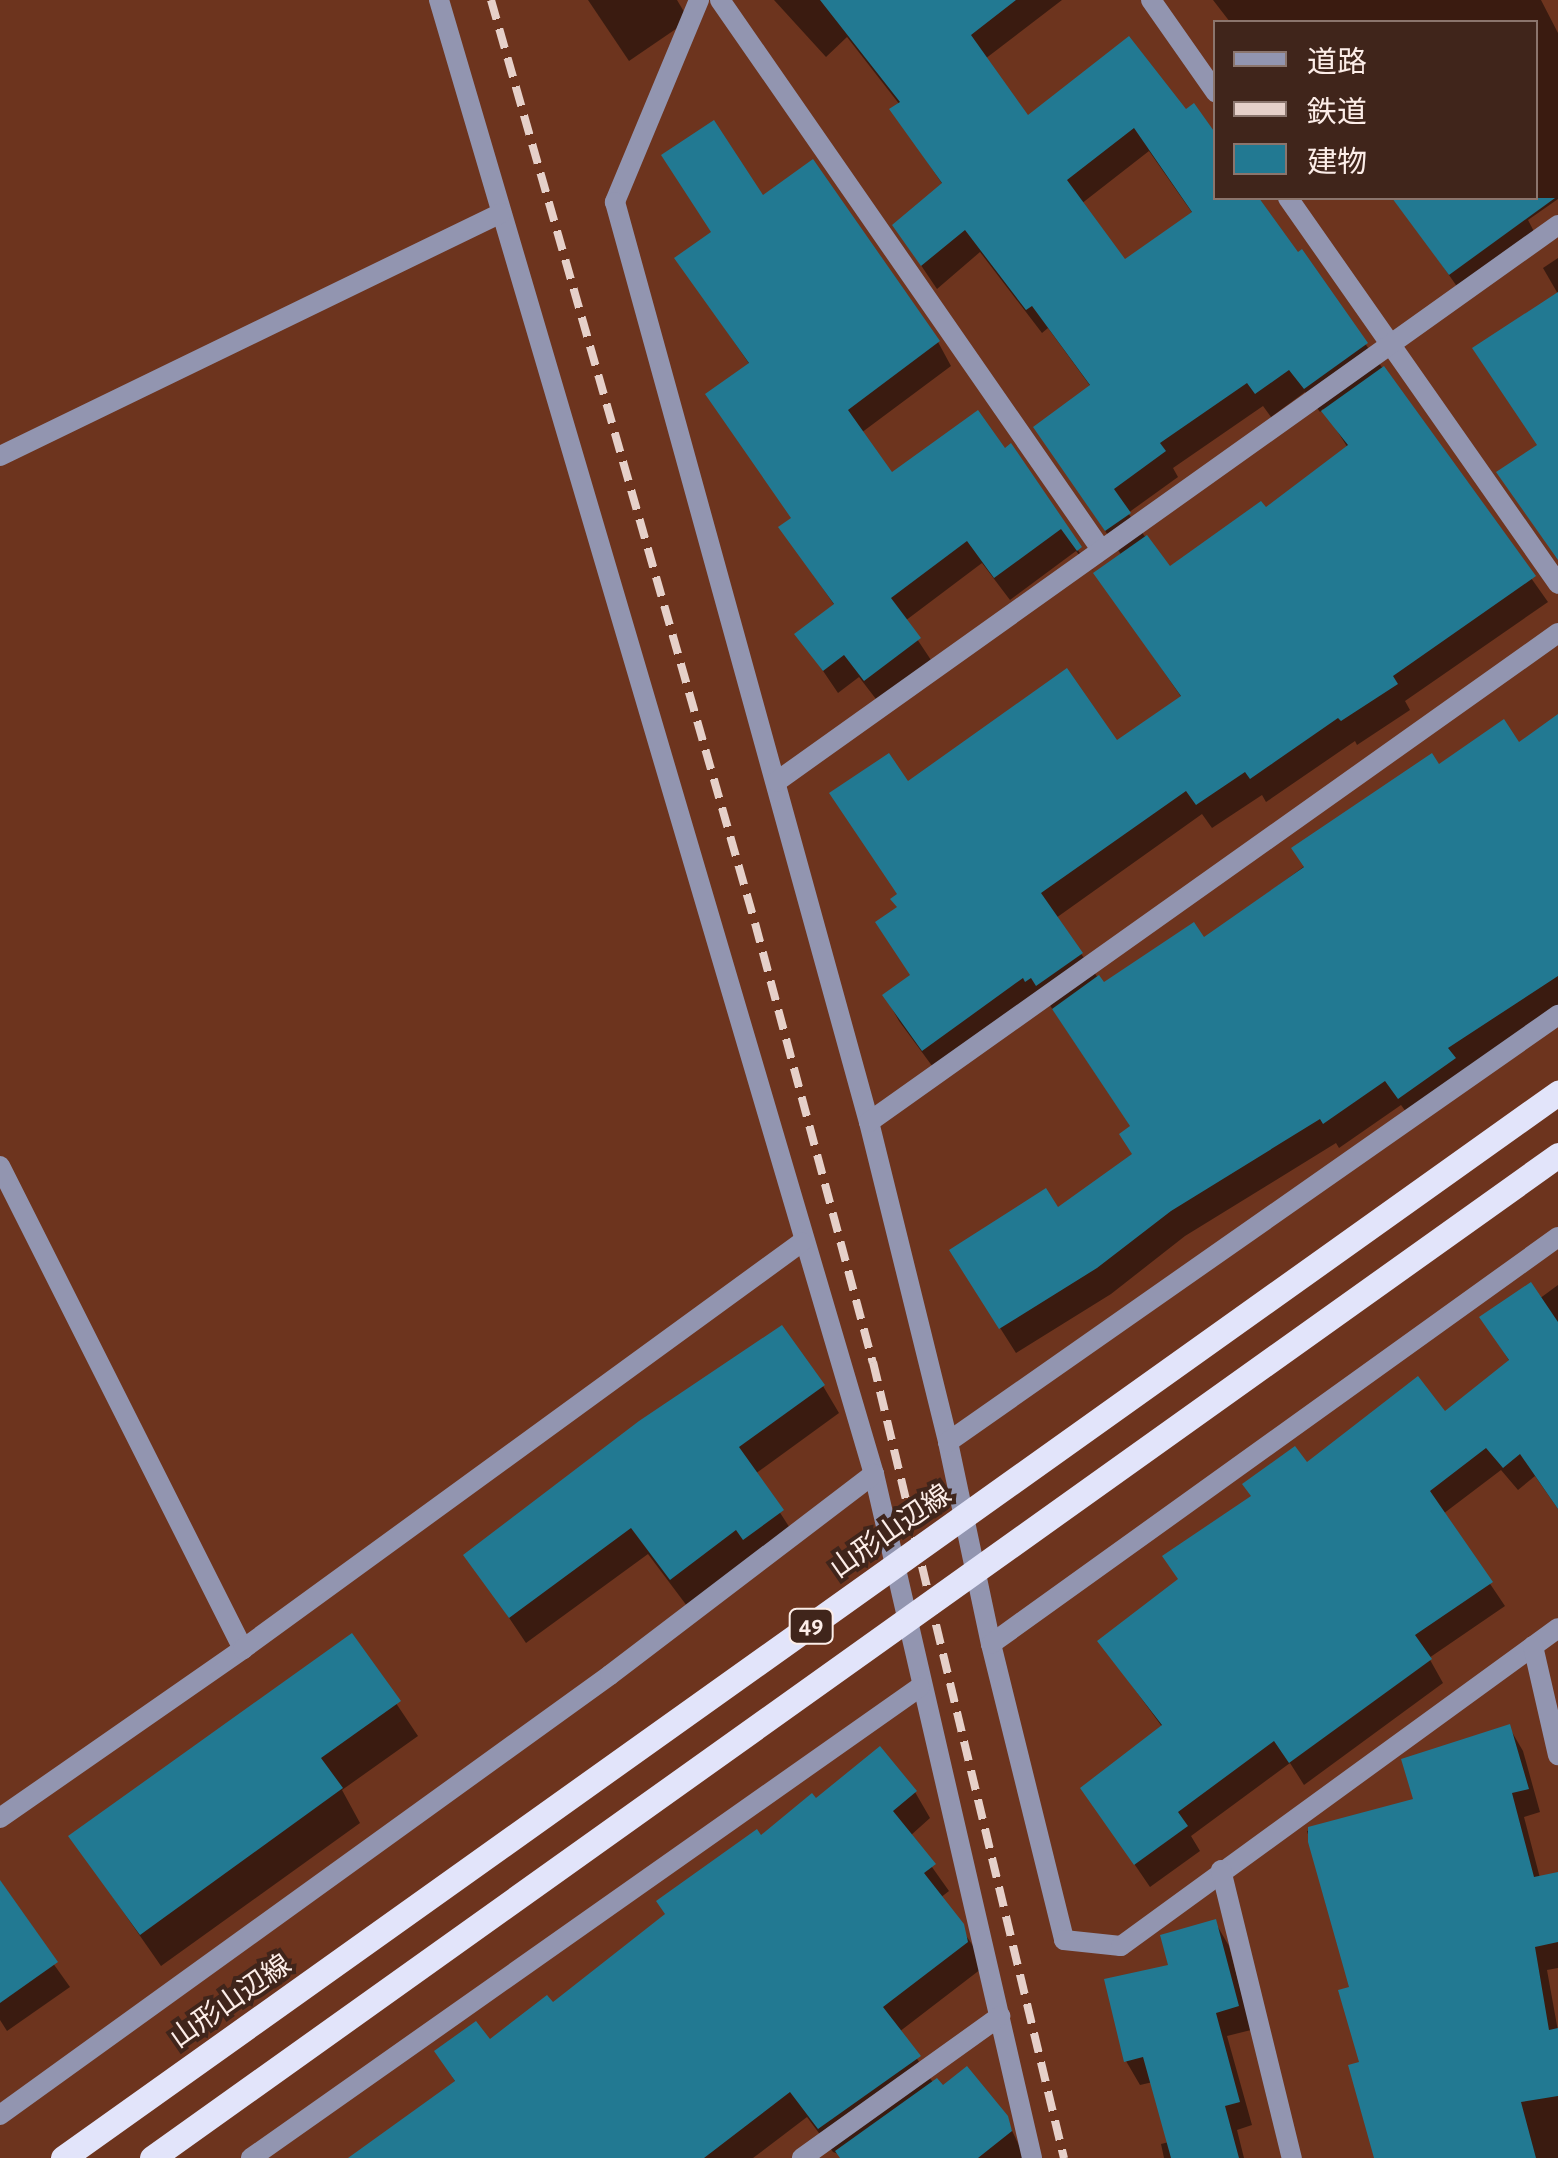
<!DOCTYPE html>
<meta charset="utf-8">
<style>
body{margin:0}
#map{position:relative;width:1558px;height:2158px;overflow:hidden;background:#6d341e;font-family:"Alegreya Sans","Noto Sans JP",sans-serif}
div>[style]{position:absolute}
[style*='--x']{left:calc(var(--x)*1px);top:calc(var(--y)*1px);width:calc(var(--w)*1px);rotate:calc(var(--a)*1deg)}
.shadow>*{inset:0;background:#0007}
.building>*{inset:0;background:#227992}
.lane>*{height:20px;margin:-10px;padding:0 10px;transform-origin:10px;border-radius:10px;background:#9295b0}
.street>*{height:20px;margin:-10px;padding:0 10px;transform-origin:10px;border-radius:10px;background:#9295b0}
.rail>*{height:8px;margin-top:-4px;transform-origin:0;background:repeating-linear-gradient(90deg,#e6d0c9 0 20px,transparent 0 30px)}
.primary-bridge>*{height:25px;margin:-12.5px;padding:0 12.5px;transform-origin:12.5px;border-radius:12.5px;background:#e2e4fa}
span{translate:-50% -50%;white-space:nowrap;text-align:center;line-height:1.15;-webkit-text-stroke:8px #40251b;paint-order:stroke}
.shield-label span{padding:2px 8px;background:#40251b;border:2px solid;border-radius:8px;-webkit-text-stroke-width:0}
.shield-label{font-size:25px;color:#fcede8;font-weight:700}
.street-label{font-size:28px;color:#fcede8}
.legend{position:absolute;left:1213px;top:20px;width:325px;height:180px;box-sizing:border-box;background:#40251b;border:2px solid #8b756d;margin:0;padding:12px 18px;list-style:none;font-size:30px;color:#fcede8}
.legend li{display:flex;align-items:center;gap:20px;height:50px}
.legend b{width:50px;border:2px solid #8b756d}
</style>
<div id="map">
<div class="shadow">
<i style="clip-path:polygon(588px 0,677px 0,689px 20px,629px 61px)"></i>
<i style="clip-path:polygon(evenodd,774px 0,1062px 0,985px 59px,1027px 119px,1129px 39px,1216px 198px,1257px 198px,1297px 256px,1301px 253px,1548px 602px,1405px 701px,1410px 710px,1357px 745px,1355px 741px,1266px 802px,1262px 795px,1212px 828px,1202px 814px,1056px 918px,1103px 985px,1204px 940px,1439px 767px,1519px 745px,1558px 717px,1558px 1009px,1414px 1123px,1401px 1105px,1339px 1148px,1336px 1143px,1185px 1236px,1111px 1294px,1016px 1353px,967px 1276px,1134px 1155px,1132px 1128px,1047px 1001px,938px 1074px,899px 1021px,885px 996px,912px 977px,899px 896px,908px 785px,1116px 743px,1182px 698px,1096px 574px,1122px 556px,1036px 428px,1091px 387px,1048px 328px,1042px 333px,980px 252px,937px 289px,910px 249px,943px 185px,892px 110px,900px 105px,847px 37px,826px 57px,774px 0,1149px 151px,1193px 214px,1125px 262px,1081px 204px,1149px 151px,774px 0,1305px 392px,1320px 412px,1323px 409px,1348px 448px,1265px 511px,1169px 570px,1128px 513px,1178px 477px,1173px 468px,1263px 406px,1271px 417px,1305px 392px)"></i>
<i style="clip-path:polygon(1213px 0,1541px 0,1558px 33px,1558px 199px,1528px 220px,1540px 243px,1465px 298px,1396px 199px,1536px 198px,1536px 22px,1230px 22px)"></i>
<i style="clip-path:polygon(763px 199px,938px 342px,951px 366px,861px 433px,891px 475px,977px 414px,1094px 572px,1076px 551px,1010px 600px,982px 563px,905px 621px,933px 663px,879px 703px,859px 677px,838px 693px,798px 634px,835px 606px,781px 528px,793px 520px,750px 365px,677px 259px)"></i>
<i style="clip-path:polygon(1558px 258px,1558px 294px,1543px 268px)"></i>
<i style="clip-path:polygon(1558px 1285px,1558px 1509px,1535px 1476px,1518px 1490px,1501px 1470px,1443px 1514px,1505px 1606px,1429px 1658px,1443px 1683px,1304px 1785px,1290px 1763px,1191px 1836px,1200px 1851px,1150px 1887px,1083px 1789px,1163px 1728px,1100px 1642px,1179px 1581px,1306px 1465px,1444px 1415px,1510px 1362px,1482px 1318px,1539px 1299px)"></i>
<i style="clip-path:polygon(823px 1386px,839px 1413px,755px 1474px,797px 1539px,687px 1606px,648px 1554px,526px 1643px,467px 1555px)"></i>
<i style="clip-path:polygon(351px 1636px,418px 1736px,342px 1790px,360px 1823px,161px 1966px,71px 1837px)"></i>
<i style="clip-path:polygon(1509px 1727px,1523px 1751px,1540px 1812px,1524px 1817px,1540px 1878px,1558px 1883px,1558px 1968px,1547px 1970px,1558px 2031px,1558px 2158px,1387px 2158px,1362px 2064px,1352px 1989px,1307px 1831px,1416px 1801px)"></i>
<i style="clip-path:polygon(915px 1792px,930px 1818px,910px 1836px,949px 1891px,940px 1898px,978px 1953px,981px 1969px,899px 2032px,934px 2084px,1006px 2118px,1025px 2158px,849px 2158px,833px 2152px,807px 2117px,753px 2158px,387px 2158px,456px 2083px,437px 2052px,489px 2042px,552px 2006px,761px 1839px,816px 1802px)"></i>
<i style="clip-path:polygon(0 1889px,70px 1987px,7px 2031px,0 2020px)"></i>
<i style="clip-path:polygon(1215px 1922px,1229px 1946px,1251px 2030px,1227px 2036px,1252px 2125px,1237px 2130px,1244px 2158px,1164px 2158px,1161px 2144px,1169px 2142px,1153px 2082px,1140px 2085px,1126px 2061px,1171px 1967px)"></i>
</div>
<div class="building">
<i style="clip-path:polygon(evenodd,820px 0,1016px 0,971px 35px,1028px 115px,1129px 36px,1186px 109px,1194px 103px,1216px 134px,1216px 198px,1259px 198px,1298px 252px,1302px 249px,1368px 343px,1304px 389px,1289px 370px,1255px 394px,1247px 383px,1160px 443px,1166px 451px,1114px 489px,1131px 513px,1105px 531px,1033px 427px,1090px 385px,1032px 306px,1026px 310px,965px 230px,921px 266px,892px 225px,942px 183px,889px 109px,900px 102px,820px 0,1134px 128px,1192px 212px,1125px 259px,1067px 180px,1134px 128px)"></i>
<i style="clip-path:polygon(714px 120px,763px 195px,813px 159px,940px 341px,848px 410px,892px 472px,978px 410px,1005px 448px,1011px 443px,1082px 547px,1077px 551px,1061px 529px,994px 578px,967px 541px,891px 598px,921px 638px,864px 681px,844px 655px,823px 671px,794px 634px,834px 604px,778px 527px,791px 518px,705px 394px,749px 363px,674px 258px,711px 232px,661px 155px)"></i>
<i style="clip-path:polygon(1392px 198px,1555px 198px,1449px 275px)"></i>
<i style="clip-path:polygon(1558px 292px,1558px 560px,1496px 472px,1537px 445px,1472px 348px)"></i>
<i style="clip-path:polygon(1384px 366px,1536px 576px,1393px 676px,1398px 684px,1341px 721px,1338px 718px,1250px 779px,1245px 772px,1196px 805px,1186px 791px,1041px 893px,1083px 953px,1036px 986px,1031px 978px,1025px 982px,1023px 978px,922px 1051px,882px 995px,910px 975px,875px 922px,897px 907px,890px 899px,897px 894px,829px 793px,889px 753px,908px 781px,1067px 668px,1117px 740px,1181px 696px,1093px 573px,1147px 535px,1170px 566px,1261px 501px,1266px 507px,1348px 445px,1321px 411px)"></i>
<i style="clip-path:polygon(1558px 714px,1558px 976px,1448px 1048px,1456px 1058px,1398px 1099px,1385px 1081px,1323px 1124px,1320px 1119px,1171px 1211px,1097px 1268px,999px 1329px,949px 1250px,1046px 1188px,1058px 1207px,1132px 1154px,1119px 1134px,1130px 1126px,1052px 1009px,1099px 975px,1104px 982px,1194px 922px,1204px 937px,1304px 867px,1291px 848px,1432px 753px,1439px 764px,1504px 719px,1519px 742px)"></i>
<i style="clip-path:polygon(1531px 1282px,1558px 1322px,1558px 1509px,1520px 1454px,1503px 1468px,1486px 1448px,1430px 1491px,1493px 1582px,1415px 1635px,1432px 1659px,1289px 1763px,1274px 1741px,1178px 1812px,1188px 1826px,1134px 1865px,1080px 1788px,1162px 1725px,1097px 1641px,1178px 1579px,1162px 1556px,1251px 1496px,1242px 1484px,1295px 1446px,1307px 1462px,1418px 1376px,1445px 1411px,1509px 1360px,1479px 1317px)"></i>
<i style="clip-path:polygon(782px 1325px,825px 1385px,739px 1447px,784px 1510px,743px 1540px,736px 1530px,670px 1580px,631px 1528px,509px 1618px,463px 1555px,639px 1421px)"></i>
<i style="clip-path:polygon(352px 1633px,401px 1701px,321px 1758px,343px 1788px,140px 1935px,68px 1836px)"></i>
<i style="clip-path:polygon(1510px 1724px,1529px 1789px,1512px 1793px,1534px 1877px,1558px 1872px,1558px 1942px,1535px 1947px,1549px 2030px,1558px 2028px,1558px 2096px,1521px 2102px,1536px 2158px,1374px 2158px,1348px 2065px,1359px 2062px,1338px 1990px,1349px 1987px,1308px 1842px,1308px 1827px,1413px 1799px,1401px 1759px)"></i>
<i style="clip-path:polygon(880px 1746px,917px 1791px,893px 1811px,936px 1864px,924px 1873px,964px 1924px,968px 1942px,883px 2007px,921px 2056px,818px 2129px,790px 2092px,704px 2158px,348px 2158px,455px 2081px,434px 2051px,476px 2021px,490px 2039px,547px 1995px,553px 2002px,665px 1914px,656px 1901px,757px 1829px,761px 1835px,812px 1793px,816px 1798px)"></i>
<i style="clip-path:polygon(0 1880px,58px 1962px,0 2003px)"></i>
<i style="clip-path:polygon(1216px 1919px,1239px 2006px,1216px 2013px,1240px 2102px,1225px 2106px,1239px 2158px,1171px 2158px,1143px 2057px,1124px 2062px,1104px 1979px,1168px 1965px,1160px 1935px)"></i>
<i style="clip-path:polygon(967px 2066px,1008px 2116px,1012px 2131px,978px 2158px,840px 2158px,835px 2151px,937px 2078px,943px 2085px)"></i>
</div>
<div class="lane">
<i style="--x:439;--y:0;--w:1537;--a:73.56"></i>
<i style="--x:874;--y:1474;--w:702;--a:76.99"></i>
<i style="--x:699;--y:0;--w:219;--a:112.6"></i>
<i style="--x:615;--y:202;--w:954;--a:74.57"></i>
<i style="--x:869;--y:1122;--w:330;--a:76.1"></i>
<i style="--x:948;--y:1442;--w:207;--a:78"></i>
<i style="--x:991;--y:1644;--w:305;--a:76.1"></i>
<i style="--x:1064;--y:1940;--w:57;--a:6"></i>
<i style="--x:1121;--y:1946;--w:540;--a:-36.04"></i>
<i style="--x:720;--y:0;--w:667;--a:55.26"></i>
<i style="--x:1151;--y:0;--w:113;--a:55"></i>
<i style="--x:1288;--y:198;--w:471;--a:55"></i>
<i style="--x:776;--y:782;--w:960;--a:-35.46"></i>
<i style="--x:869;--y:1122;--w:845;--a:-35.36"></i>
<i style="--x:948;--y:1442;--w:745;--a:-34.99"></i>
<i style="--x:991;--y:1644;--w:698;--a:-35.67"></i>
<i style="--x:1533;--y:1646;--w:112;--a:77.1"></i>
<i style="--x:1221;--y:1870;--w:297;--a:76.2"></i>
<i style="--x:0;--y:2115;--w:752;--a:-35.8"></i>
<i style="--x:610;--y:1675;--w:332;--a:-37.3"></i>
<i style="--x:251;--y:2158;--w:818;--a:-35.15"></i>
<i style="--x:802;--y:2158;--w:244;--a:-35.6"></i>
</div>
<div class="street">
<i style="--x:0;--y:456;--w:557;--a:-25.87"></i>
<i style="--x:0;--y:1166;--w:541;--a:63.29"></i>
<i style="--x:0;--y:1818;--w:296;--a:-34.8"></i>
<i style="--x:243;--y:1649;--w:691;--a:-36.06"></i>
</div>
<div class="rail">
<i style="--x:491;--y:0;--w:960;--a:74.04"></i>
<i style="--x:755;--y:923;--w:455;--a:75"></i>
<i style="--x:873;--y:1362;--w:819;--a:76.51"></i>
</div>
<div class="primary-bridge">
<i style="--x:63;--y:2158;--w:1836;--a:-35.47"></i>
<i style="--x:152;--y:2158;--w:1727;--a:-35.5"></i>
</div>
<div class="shield-label">
<span style="left:811px;top:1626px">49</span>
</div>
<div class="street-label">
<span style="left:891px;top:1532px;rotate:-35deg">山形山辺線</span>
<span style="left:231px;top:2002px;rotate:-35deg">山形山辺線</span>
</div>
<ul class="legend">
<li><b style="height:12px;background:#9295b0"></b>道路</li>
<li><b style="height:12px;background:#e6d0c9"></b>鉄道</li>
<li><b style="height:28px;background:#227992"></b>建物</li>
</ul>
</div>
